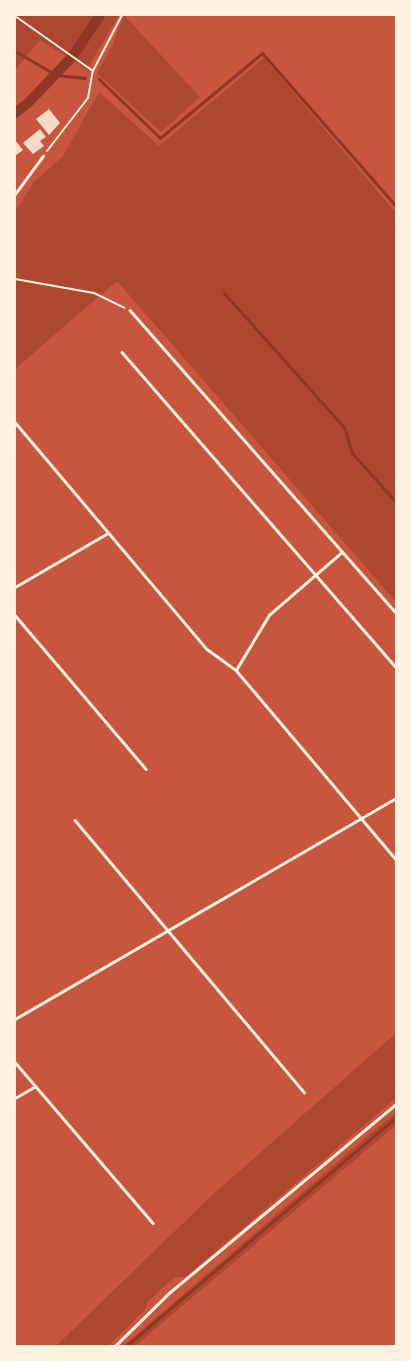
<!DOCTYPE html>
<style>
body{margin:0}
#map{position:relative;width:411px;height:1361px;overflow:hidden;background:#c8553d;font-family:"Open Sans",sans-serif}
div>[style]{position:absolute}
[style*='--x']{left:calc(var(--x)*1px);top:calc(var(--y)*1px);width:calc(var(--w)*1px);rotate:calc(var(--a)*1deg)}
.green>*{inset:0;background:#ae4732}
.stream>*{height:3px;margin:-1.5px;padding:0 1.5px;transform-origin:1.5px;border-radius:1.5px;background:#8f3625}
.canal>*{height:10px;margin:-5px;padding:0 5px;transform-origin:5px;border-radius:5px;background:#8f3625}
.building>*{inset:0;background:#f7dbc8}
.path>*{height:2px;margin:-1px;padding:0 1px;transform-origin:1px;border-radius:1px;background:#fff3e0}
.service>*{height:2.5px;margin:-1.25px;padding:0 1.25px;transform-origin:1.25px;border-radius:1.25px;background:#fff3e0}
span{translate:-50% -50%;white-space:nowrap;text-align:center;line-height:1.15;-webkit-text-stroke:4px #fff3e0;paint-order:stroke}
.frame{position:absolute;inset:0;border:16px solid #fff3e0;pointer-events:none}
</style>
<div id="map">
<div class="green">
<i style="clip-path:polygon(15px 15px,119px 15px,87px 70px,40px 40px,15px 70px)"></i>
<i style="clip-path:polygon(124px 15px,200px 97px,161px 132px,97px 73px,113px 45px)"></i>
<i style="clip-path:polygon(264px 58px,396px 213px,396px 602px,117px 281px,15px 369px,15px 212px,33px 183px,63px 156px,99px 92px,159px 146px)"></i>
<i style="clip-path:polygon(396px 1033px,396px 1098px,185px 1277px,175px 1277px,148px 1301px,145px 1310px,108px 1346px,56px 1346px,209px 1198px)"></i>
<i style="clip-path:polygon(396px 1112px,396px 1125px,135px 1346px,123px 1346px)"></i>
</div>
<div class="stream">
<i style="--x:15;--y:51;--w:48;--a:30.3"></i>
<i style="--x:56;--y:75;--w:29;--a:6"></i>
<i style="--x:99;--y:79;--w:85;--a:44"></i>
<i style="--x:160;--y:138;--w:133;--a:-39.8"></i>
<i style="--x:262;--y:53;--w:203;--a:48.8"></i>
<i style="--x:224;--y:293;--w:180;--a:48.2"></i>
<i style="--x:344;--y:427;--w:27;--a:73"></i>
<i style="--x:352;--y:453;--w:66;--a:48.1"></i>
<i style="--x:126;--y:1346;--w:354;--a:-40.3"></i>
</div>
<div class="canal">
<i style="--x:15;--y:113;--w:16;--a:-38"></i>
<i style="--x:28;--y:103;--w:65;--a:-46.2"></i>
<i style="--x:73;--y:56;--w:49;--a:-56.6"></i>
</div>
<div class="building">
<i style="clip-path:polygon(49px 109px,60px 123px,49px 135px,36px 119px)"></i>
<i style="clip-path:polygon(40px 129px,46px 137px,40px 141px,44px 146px,33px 154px,23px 143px)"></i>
<i style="clip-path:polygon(15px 140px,23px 150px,15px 156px)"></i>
</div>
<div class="path">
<i style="--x:15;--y:16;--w:95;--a:35.2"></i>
<i style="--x:47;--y:151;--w:67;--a:-52.3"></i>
<i style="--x:88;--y:98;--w:27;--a:-80"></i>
<i style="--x:93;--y:71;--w:63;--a:-62.6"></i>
<i style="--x:15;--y:279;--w:80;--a:10"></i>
<i style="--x:94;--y:293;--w:34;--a:26"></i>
</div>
<div class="service">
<i style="--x:15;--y:194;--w:47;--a:-53.6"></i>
<i style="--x:130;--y:310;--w:403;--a:48.7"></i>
<i style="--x:122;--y:352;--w:417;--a:49"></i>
<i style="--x:15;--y:422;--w:297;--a:49.8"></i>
<i style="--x:207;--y:649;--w:36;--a:36"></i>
<i style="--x:236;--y:670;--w:248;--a:49.8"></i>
<i style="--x:15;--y:587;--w:108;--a:-30.1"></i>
<i style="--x:15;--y:615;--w:202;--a:49.6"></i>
<i style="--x:236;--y:670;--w:64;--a:-59"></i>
<i style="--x:269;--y:615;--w:96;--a:-40.8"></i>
<i style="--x:75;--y:820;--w:356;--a:49.9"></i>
<i style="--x:15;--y:1019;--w:440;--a:-30.1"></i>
<i style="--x:15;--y:1062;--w:212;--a:49.4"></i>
<i style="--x:15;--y:1098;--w:22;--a:-30"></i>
<i style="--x:115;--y:1346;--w:76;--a:-44.5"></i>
<i style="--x:169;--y:1293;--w:295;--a:-39.8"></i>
</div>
<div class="frame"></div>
</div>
